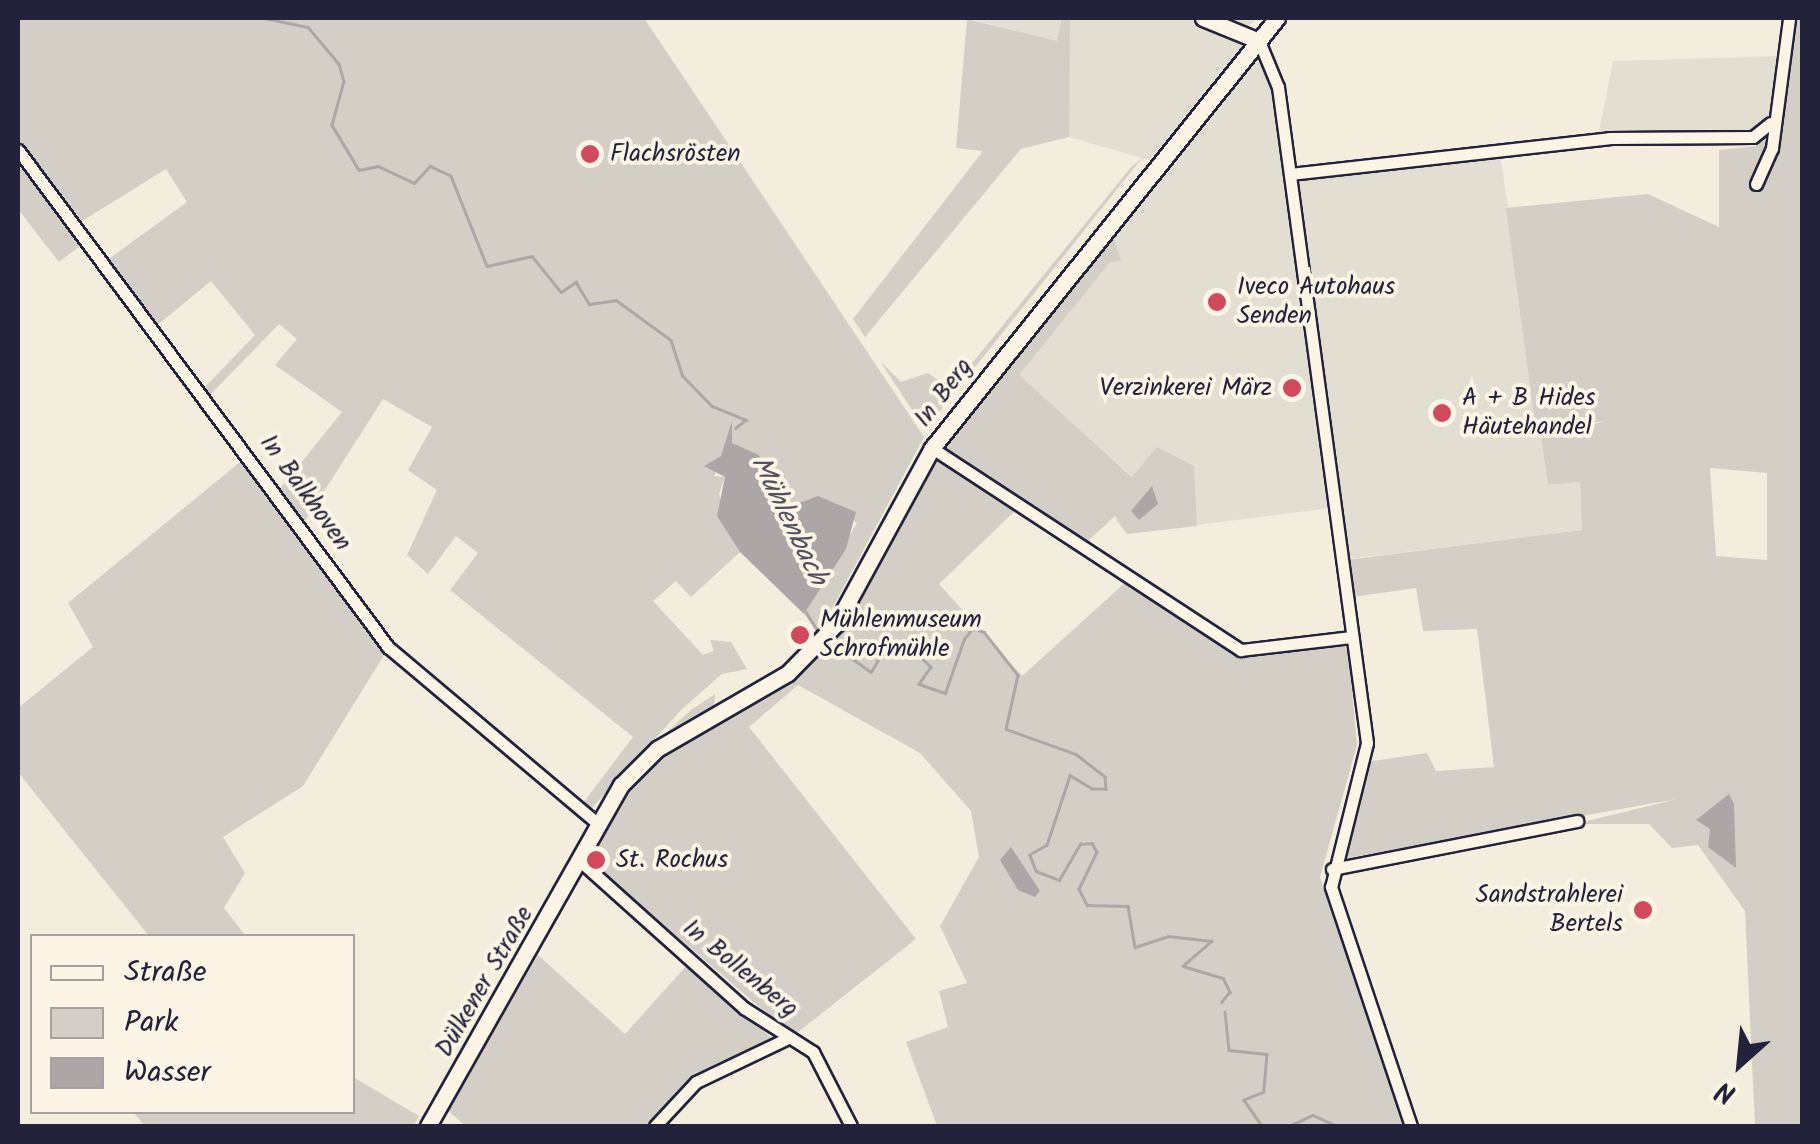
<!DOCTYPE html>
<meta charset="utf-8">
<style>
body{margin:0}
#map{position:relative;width:1820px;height:1144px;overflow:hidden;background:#f3edde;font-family:Kalam,sans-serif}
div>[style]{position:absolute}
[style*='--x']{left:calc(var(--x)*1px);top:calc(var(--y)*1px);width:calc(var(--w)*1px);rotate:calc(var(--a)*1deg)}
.built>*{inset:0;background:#e3ded2}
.green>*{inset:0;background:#d4cfc6}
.water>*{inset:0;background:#aca7a6}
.stream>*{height:2.5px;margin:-1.25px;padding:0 1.25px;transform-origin:1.25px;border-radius:1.25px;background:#aca7a6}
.roads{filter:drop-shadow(2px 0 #22223b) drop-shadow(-2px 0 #22223b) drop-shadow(0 2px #22223b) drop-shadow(0 -2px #22223b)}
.street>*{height:11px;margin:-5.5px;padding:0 5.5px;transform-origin:5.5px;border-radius:5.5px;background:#fcf5e5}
.secondary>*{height:15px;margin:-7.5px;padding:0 7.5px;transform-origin:7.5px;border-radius:7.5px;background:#fcf5e5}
.dots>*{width:28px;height:28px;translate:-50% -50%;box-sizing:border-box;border:5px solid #fcf5e5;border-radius:50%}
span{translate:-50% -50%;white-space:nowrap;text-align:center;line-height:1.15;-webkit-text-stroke:8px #fcf5e5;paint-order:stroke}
.poi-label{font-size:25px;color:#22223b}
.left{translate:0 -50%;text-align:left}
.right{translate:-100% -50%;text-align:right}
.street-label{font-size:25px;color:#22223b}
.water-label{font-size:28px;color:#525160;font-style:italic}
.frame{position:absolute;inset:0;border:20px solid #22223b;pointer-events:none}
.legend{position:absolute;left:30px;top:934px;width:325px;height:180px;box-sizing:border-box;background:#fcf5e5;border:2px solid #a5a1a1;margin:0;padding:12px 18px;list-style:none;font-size:30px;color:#22223b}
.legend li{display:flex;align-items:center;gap:20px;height:50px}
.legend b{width:50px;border:2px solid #a5a1a1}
.north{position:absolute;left:1690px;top:1014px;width:100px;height:100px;-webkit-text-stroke:8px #fcf5e5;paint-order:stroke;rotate:207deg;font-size:28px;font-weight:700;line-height:40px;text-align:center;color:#22223b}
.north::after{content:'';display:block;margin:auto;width:35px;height:45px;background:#22223b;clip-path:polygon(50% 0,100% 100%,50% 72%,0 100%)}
</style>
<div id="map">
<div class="built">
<i style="clip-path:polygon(1257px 18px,1234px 40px,1268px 68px,1287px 177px,1500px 153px,1548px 485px,1580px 481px,1582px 530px,1347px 559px,1338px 507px,1127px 534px,1116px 521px,1133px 477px,1018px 375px,1118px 251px,1112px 230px,1166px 165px,1069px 137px,1065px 44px,967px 18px)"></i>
<i style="clip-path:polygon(1780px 56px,1768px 122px,1752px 136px,1598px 136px,1613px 61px)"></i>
</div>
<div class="green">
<i style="clip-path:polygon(18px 18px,644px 18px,924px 437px,819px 633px,804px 614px,857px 523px,810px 499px,783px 510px,763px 463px,732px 443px,714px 476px,725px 477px,719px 494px,740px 552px,691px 597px,676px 581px,653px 601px,703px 655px,714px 651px,710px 640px,731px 642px,747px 669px,722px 674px,682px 709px,591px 809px,583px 803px,633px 737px,450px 590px,478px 553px,456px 536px,428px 574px,407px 555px,437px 490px,408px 470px,432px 427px,383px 399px,305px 521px,279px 490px,342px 412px,275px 365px,297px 339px,279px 324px,207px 398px,202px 390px,255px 335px,211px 281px,155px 327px,106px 261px,187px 202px,166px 169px,79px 223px,89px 239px,59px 262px,18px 209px)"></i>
<i style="clip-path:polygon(1062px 18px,1070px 18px,1069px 137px,1021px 149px,865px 337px,853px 319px,983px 151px,956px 148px,967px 19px,1057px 41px)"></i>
<i style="clip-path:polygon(evenodd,1795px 18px,1802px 18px,1802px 1126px,1755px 1126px,1745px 911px,1698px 845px,1672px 848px,1649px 824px,1575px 824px,1677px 799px,1341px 859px,1366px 762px,1427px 753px,1436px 771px,1494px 767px,1477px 629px,1423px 631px,1416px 588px,1352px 597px,1346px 560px,1582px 530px,1580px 482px,1548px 485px,1541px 437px,1606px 421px,1536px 430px,1506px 208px,1648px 194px,1719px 227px,1719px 150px,1756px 146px,1774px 133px,1795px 18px,1710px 468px,1767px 473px,1767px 560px,1716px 556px,1710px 468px)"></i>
<i style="clip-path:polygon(1149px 154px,1138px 163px,925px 430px,880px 361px,901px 382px,928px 373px,951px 389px,1132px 166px)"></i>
<i style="clip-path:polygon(1154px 161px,952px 412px,952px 408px)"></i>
<i style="clip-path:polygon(1135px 202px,1114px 238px,1121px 261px,1110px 262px,1019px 375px,1132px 477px,1157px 447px,1194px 466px,1197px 526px,1127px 534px,1115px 516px,1084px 545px,939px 446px)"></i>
<i style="clip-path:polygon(936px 454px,1019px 507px,939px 584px,1022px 676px,1128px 580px,1239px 653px,1348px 646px,1357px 745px,1320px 877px,1406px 1126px,937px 1126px,906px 1042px,948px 1027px,939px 991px,967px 983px,940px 926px,979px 857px,971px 811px,920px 753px,798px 685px,749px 727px,916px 939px,793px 1036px,593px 864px,610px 808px,649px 762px,816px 656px)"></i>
<i style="clip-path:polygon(245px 458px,386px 652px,303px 786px,223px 837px,245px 873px,224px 908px,244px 934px,149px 936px,18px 772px,18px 708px,93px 647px,68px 603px)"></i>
<i style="clip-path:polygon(715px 694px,714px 707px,655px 743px,691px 710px)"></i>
<i style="clip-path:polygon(538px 955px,625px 1034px,688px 964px,775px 1041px,695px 1079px,648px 1126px,466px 1126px,447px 1110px)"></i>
<i style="clip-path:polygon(353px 1077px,419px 1116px,413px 1126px,145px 1126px,133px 1112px,352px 1112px)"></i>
</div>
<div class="water">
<i style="clip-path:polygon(732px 421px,732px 443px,759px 455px,766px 475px,785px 486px,783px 509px,818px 496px,856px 512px,846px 549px,804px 614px,740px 552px,717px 516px,725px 477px,704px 466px,721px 456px)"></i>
<i style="clip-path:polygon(1152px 486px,1158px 504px,1139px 520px,1131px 511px)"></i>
<i style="clip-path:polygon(1729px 794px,1734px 804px,1736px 868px,1708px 847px,1710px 829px,1696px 820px)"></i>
<i style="clip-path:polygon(1011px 847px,1040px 891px,1035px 897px,1018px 890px,1000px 860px)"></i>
</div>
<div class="stream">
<i style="--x:264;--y:18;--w:45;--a:11.6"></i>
<i style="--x:308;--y:27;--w:48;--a:50"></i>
<i style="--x:339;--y:64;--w:18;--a:74"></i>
<i style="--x:344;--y:81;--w:46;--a:105.3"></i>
<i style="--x:332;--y:125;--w:52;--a:59"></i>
<i style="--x:359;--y:170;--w:19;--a:-12"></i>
<i style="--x:378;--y:166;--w:40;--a:25"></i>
<i style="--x:414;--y:183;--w:23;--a:-47"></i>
<i style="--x:430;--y:166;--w:23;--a:25"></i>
<i style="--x:451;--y:176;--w:97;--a:68.2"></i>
<i style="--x:487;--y:266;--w:46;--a:-12.5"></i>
<i style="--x:532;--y:256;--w:46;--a:51.1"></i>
<i style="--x:561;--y:292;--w:18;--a:-34"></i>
<i style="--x:576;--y:282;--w:26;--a:59"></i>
<i style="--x:589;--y:304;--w:27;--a:-8"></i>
<i style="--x:616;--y:300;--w:68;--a:36"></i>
<i style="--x:671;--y:340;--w:38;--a:72"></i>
<i style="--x:683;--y:376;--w:42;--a:46"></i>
<i style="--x:712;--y:406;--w:37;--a:22"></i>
<i style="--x:746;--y:420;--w:13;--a:141"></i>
<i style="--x:806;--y:612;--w:22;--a:58"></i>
<i style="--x:831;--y:643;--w:49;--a:35.9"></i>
<i style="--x:871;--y:672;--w:28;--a:-60"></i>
<i style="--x:885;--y:648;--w:21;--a:-19"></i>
<i style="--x:905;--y:641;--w:37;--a:45"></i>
<i style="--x:931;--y:667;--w:21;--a:125"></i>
<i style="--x:919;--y:684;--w:28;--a:19"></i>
<i style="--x:945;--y:693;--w:57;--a:-70.6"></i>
<i style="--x:964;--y:639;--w:14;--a:-51"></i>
<i style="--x:973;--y:628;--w:12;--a:20"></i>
<i style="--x:984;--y:632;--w:55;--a:51.7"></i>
<i style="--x:1018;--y:675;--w:55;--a:102.5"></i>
<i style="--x:1006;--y:729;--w:74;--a:19.7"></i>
<i style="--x:1076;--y:754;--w:37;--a:38"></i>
<i style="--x:1105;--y:777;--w:12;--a:85"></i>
<i style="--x:1106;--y:789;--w:14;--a:180"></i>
<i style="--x:1092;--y:789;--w:26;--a:-149"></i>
<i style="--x:1070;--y:776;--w:73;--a:108.4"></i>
<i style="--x:1047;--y:845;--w:20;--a:150"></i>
<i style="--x:1030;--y:855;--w:17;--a:69"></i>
<i style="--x:1036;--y:871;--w:25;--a:21"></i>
<i style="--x:1059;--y:880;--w:42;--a:-59.7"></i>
<i style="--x:1080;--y:844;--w:12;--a:-5"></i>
<i style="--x:1092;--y:843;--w:10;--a:61"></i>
<i style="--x:1097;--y:852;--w:41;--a:115.9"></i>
<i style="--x:1079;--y:889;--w:18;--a:63"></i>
<i style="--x:1087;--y:905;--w:41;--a:1.4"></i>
<i style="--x:1128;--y:906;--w:42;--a:80.3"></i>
<i style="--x:1135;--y:947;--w:35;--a:-18"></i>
<i style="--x:1168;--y:936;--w:44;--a:6.5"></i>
<i style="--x:1212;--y:941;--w:38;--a:139"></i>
<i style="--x:1183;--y:966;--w:42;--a:16.7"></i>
<i style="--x:1223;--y:978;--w:16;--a:63"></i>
<i style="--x:1230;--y:992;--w:13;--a:129"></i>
<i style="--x:1225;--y:1012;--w:38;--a:84"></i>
<i style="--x:1229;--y:1050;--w:38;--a:6"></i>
<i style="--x:1267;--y:1054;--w:38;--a:95"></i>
<i style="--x:1264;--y:1092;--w:22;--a:158"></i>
<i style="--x:1244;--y:1100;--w:32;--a:55"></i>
<i style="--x:1289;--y:1126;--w:26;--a:-25"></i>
<i style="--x:1313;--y:1115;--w:26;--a:25"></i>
</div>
<div class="roads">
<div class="street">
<i style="--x:1259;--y:41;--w:50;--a:67.6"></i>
<i style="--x:1278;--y:87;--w:662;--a:82.27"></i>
<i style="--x:1367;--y:743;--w:148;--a:104"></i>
<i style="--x:1331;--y:887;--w:252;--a:71.5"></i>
<i style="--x:18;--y:150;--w:620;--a:53.33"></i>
<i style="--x:388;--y:647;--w:273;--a:40.1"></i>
<i style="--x:1290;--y:174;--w:321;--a:-6.4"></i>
<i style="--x:1609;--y:138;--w:144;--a:-0.4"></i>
<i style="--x:1753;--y:137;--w:22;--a:-39"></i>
<i style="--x:1756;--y:184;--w:39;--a:-66"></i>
<i style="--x:1772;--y:148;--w:131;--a:-82.5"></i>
<i style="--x:932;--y:448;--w:369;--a:33.2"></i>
<i style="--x:1241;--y:650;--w:112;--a:-6.7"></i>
<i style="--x:579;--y:860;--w:222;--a:41.9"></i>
<i style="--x:744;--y:1008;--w:82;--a:32.5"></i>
<i style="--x:813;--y:1052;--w:83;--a:62.8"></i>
<i style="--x:1332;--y:869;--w:250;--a:-11.1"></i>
<i style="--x:655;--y:1126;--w:60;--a:-47"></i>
<i style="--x:696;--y:1082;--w:102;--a:-25.6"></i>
</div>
<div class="secondary">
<i style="--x:1203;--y:18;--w:61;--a:22.3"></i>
<i style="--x:428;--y:1126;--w:392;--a:-60.5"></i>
<i style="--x:621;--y:785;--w:51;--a:-45"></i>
<i style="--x:657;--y:749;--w:151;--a:-30.1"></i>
<i style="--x:788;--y:673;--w:69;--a:-45.6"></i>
<i style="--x:836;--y:624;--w:200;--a:-61.4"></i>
<i style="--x:932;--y:448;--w:551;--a:-51.26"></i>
</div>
</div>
<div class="dots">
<i style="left:590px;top:154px;background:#d1495b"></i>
<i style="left:1217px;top:302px;background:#d1495b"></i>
<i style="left:1292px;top:388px;background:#d1495b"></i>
<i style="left:1442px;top:413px;background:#d1495b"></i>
<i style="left:800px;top:635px;background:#d1495b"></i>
<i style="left:596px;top:860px;background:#d1495b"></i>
<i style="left:1643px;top:910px;background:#d1495b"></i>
</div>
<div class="poi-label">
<span class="left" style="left:610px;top:154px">Flachsrösten</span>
<span class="left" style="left:1237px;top:302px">Iveco Autohaus<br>Senden</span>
<span class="right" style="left:1272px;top:388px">Verzinkerei März</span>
<span class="left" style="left:1462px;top:413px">A + B Hides<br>Häutehandel</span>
<span class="left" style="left:820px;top:635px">Mühlenmuseum<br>Schrofmühle</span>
<span class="left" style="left:616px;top:860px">St. Rochus</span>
<span class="right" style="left:1623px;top:910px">Sandstrahlerei<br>Bertels</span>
</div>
<div class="street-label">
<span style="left:944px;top:393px;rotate:-53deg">In Berg</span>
<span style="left:305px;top:493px;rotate:54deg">In Balkhoven</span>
<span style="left:740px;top:969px;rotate:39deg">In Bollenberg</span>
<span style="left:485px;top:982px;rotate:-60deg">Dülkener Straße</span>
</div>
<div class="water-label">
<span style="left:788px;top:521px;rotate:64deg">Mühlenbach</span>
</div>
<div class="frame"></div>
<ul class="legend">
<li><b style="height:12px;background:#fcf5e5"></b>Straße</li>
<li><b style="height:28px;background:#d4cfc6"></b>Park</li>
<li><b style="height:28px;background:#aca7a6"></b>Wasser</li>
</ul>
<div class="north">N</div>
</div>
